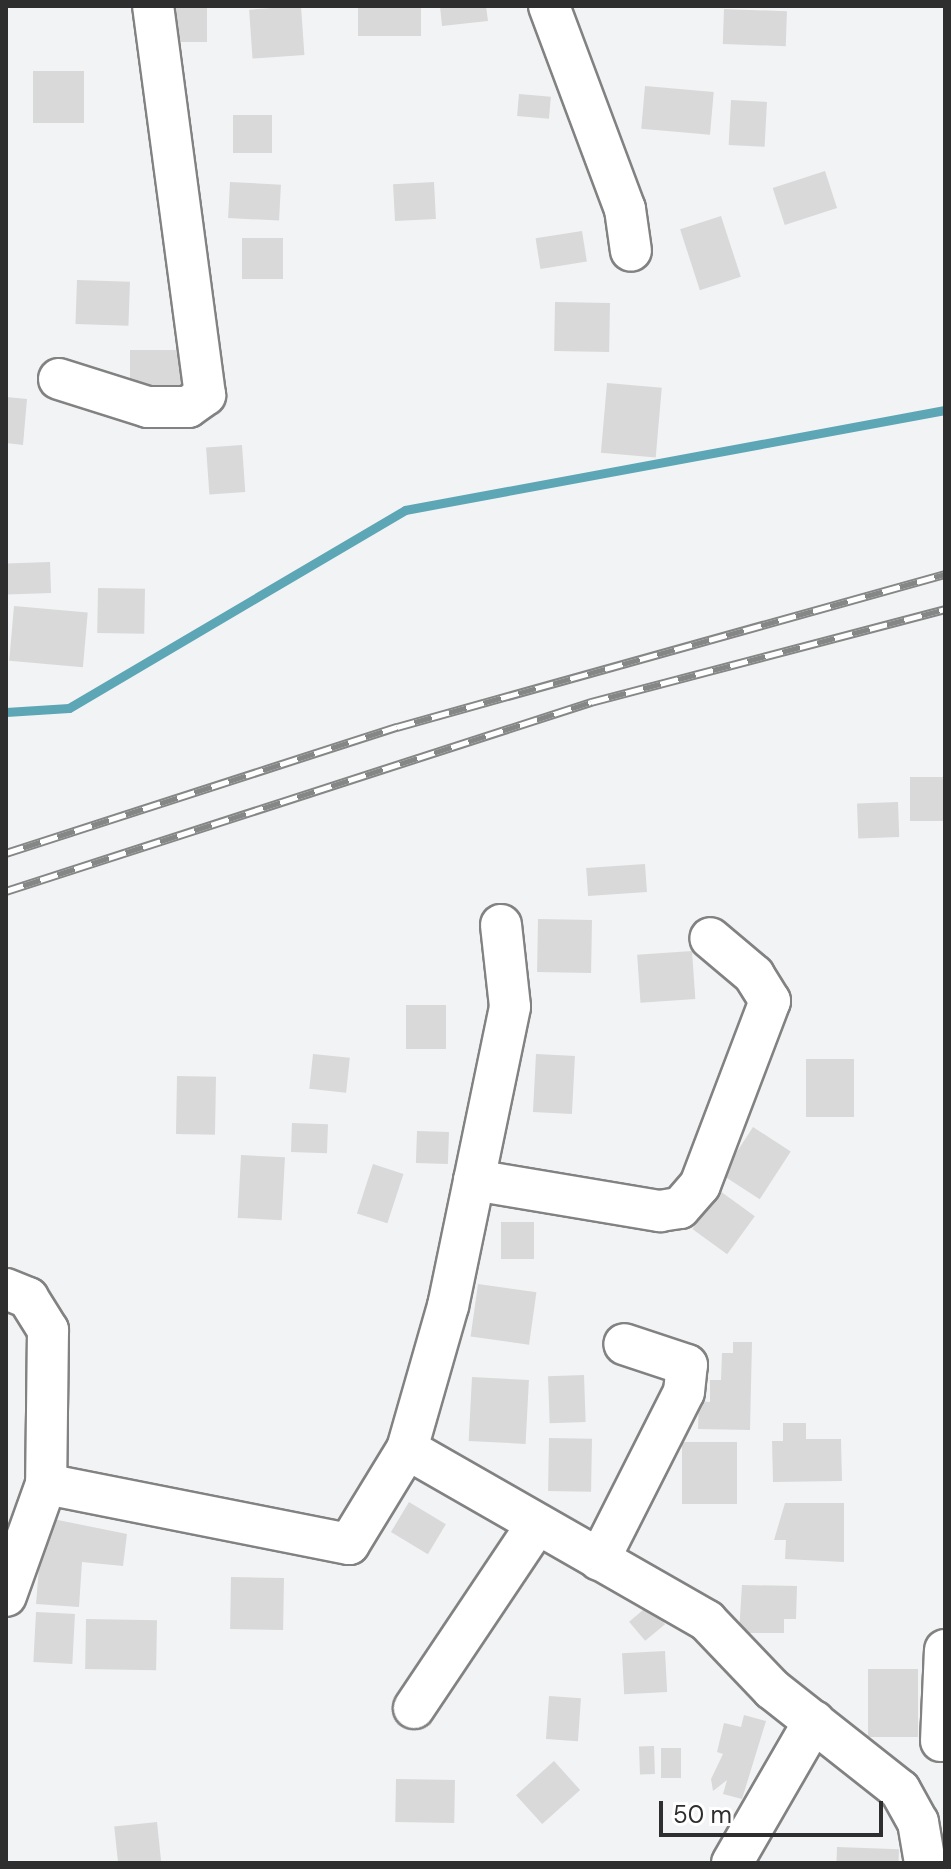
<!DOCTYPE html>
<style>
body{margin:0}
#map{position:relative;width:951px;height:1869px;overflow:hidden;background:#f2f3f4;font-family:"DM Sans",sans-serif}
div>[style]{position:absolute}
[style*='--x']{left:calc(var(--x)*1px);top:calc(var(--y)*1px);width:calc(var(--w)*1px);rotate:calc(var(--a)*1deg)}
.stream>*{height:9px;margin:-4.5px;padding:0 4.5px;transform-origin:4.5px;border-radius:4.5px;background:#5ca6b6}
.building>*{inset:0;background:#d9d9da;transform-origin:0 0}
.roads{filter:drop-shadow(2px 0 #828283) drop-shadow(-2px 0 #828283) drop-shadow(0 2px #828283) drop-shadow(0 -2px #828283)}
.minor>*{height:40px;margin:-20px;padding:0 20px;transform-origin:20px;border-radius:20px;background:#fff}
.rail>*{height:9px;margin-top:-4.5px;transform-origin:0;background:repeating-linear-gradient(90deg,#fff 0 18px,#858686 0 36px);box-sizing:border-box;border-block:2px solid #858686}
span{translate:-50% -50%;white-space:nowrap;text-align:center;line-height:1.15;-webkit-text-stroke:8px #fff;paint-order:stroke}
.frame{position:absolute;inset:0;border:8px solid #2e2e2e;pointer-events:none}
.scale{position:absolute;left:659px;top:1801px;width:224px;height:36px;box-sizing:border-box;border:4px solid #2e2e2e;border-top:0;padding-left:10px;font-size:24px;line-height:28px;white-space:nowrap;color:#2e2e2e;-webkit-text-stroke:6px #fff;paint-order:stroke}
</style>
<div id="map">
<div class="stream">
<i style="--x:6;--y:712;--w:63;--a:-3.6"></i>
<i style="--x:69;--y:708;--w:390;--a:-30.5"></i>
<i style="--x:405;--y:510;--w:549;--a:-10.49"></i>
</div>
<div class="building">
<i style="left:176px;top:6px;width:31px;height:36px"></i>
<i style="left:301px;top:6px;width:49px;height:52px;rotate:86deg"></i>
<i style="left:358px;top:6px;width:63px;height:30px"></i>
<i style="clip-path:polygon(440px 6px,486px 6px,488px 21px,442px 26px)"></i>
<i style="left:724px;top:9px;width:63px;height:35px;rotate:2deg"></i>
<i style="left:33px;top:71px;width:51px;height:52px"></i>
<i style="left:645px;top:86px;width:69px;height:43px;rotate:5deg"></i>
<i style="left:519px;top:94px;width:32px;height:22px;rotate:5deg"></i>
<i style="left:731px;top:100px;width:36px;height:45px;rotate:3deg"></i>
<i style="left:233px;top:115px;width:39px;height:38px"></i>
<i style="left:825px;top:171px;width:39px;height:55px;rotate:72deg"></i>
<i style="left:230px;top:182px;width:51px;height:36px;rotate:3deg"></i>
<i style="left:434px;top:182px;width:37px;height:41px;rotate:87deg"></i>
<i style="left:721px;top:216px;width:64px;height:43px;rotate:72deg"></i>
<i style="left:582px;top:231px;width:31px;height:47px;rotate:81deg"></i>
<i style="left:242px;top:238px;width:41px;height:41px"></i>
<i style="left:77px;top:280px;width:53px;height:44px;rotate:2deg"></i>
<i style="left:555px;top:302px;width:55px;height:49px;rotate:1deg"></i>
<i style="left:130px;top:350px;width:55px;height:37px"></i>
<i style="left:607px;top:383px;width:55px;height:70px;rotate:5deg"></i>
<i style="clip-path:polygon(6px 397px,27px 399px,23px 445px,6px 443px)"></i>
<i style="left:242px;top:445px;width:47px;height:36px;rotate:86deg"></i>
<i style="left:50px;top:562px;width:31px;height:44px;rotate:88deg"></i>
<i style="left:98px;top:588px;width:47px;height:45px;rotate:1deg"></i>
<i style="left:14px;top:606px;width:74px;height:55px;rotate:5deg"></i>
<i style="left:945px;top:777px;width:44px;height:35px;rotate:90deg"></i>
<i style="left:898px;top:802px;width:35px;height:41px;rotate:88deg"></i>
<i style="left:645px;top:864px;width:28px;height:59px;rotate:86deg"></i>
<i style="left:538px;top:919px;width:54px;height:53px;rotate:1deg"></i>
<i style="left:692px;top:951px;width:48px;height:55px;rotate:86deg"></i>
<i style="left:446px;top:1005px;width:44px;height:40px;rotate:90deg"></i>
<i style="left:313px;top:1054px;width:37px;height:35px;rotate:6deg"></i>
<i style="left:536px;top:1054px;width:39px;height:58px;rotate:3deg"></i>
<i style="left:806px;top:1059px;width:48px;height:58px"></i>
<i style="left:177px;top:1076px;width:39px;height:58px;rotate:1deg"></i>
<i style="left:292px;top:1123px;width:36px;height:29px;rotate:2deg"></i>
<i style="left:753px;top:1127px;width:45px;height:57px;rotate:33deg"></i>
<i style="left:417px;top:1131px;width:32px;height:32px;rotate:2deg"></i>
<i style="left:241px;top:1155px;width:44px;height:63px;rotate:3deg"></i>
<i style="left:373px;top:1164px;width:32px;height:52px;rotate:18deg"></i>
<i style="left:720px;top:1191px;width:43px;height:47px;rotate:36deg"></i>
<i style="left:501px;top:1222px;width:33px;height:37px"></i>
<i style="left:478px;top:1284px;width:59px;height:53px;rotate:8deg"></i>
<i style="clip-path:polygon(733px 1342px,752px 1342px,750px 1430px,698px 1429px,699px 1401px,710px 1402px,710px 1380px,721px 1380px,722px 1353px,733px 1353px)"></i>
<i style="left:584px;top:1375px;width:47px;height:36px;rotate:88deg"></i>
<i style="left:472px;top:1377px;width:57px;height:64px;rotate:3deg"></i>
<i style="clip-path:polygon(783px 1423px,806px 1423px,806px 1439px,841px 1439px,842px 1481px,773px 1482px,772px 1441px,783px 1441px)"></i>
<i style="left:549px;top:1438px;width:43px;height:53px;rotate:1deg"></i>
<i style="left:682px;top:1442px;width:55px;height:62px"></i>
<i style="left:409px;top:1502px;width:43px;height:35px;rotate:31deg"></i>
<i style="clip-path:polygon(785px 1503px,844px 1503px,844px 1562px,785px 1559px,786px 1540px,774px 1540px)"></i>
<i style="clip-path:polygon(43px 1517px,127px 1534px,123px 1566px,82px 1562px,79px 1607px,36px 1604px)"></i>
<i style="left:231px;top:1577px;width:53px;height:52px;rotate:1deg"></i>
<i style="clip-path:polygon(742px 1585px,797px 1586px,796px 1619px,784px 1619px,784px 1633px,739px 1633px)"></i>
<i style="left:649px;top:1605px;width:25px;height:26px;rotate:50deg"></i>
<i style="left:36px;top:1612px;width:39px;height:50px;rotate:3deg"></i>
<i style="left:86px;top:1619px;width:71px;height:50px;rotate:1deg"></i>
<i style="left:665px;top:1651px;width:41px;height:43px;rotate:87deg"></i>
<i style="left:868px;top:1669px;width:50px;height:68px"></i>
<i style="left:549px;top:1696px;width:32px;height:43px;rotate:4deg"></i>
<i style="clip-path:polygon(744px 1715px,766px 1721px,742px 1799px,723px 1794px,727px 1780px,713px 1791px,711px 1779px,723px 1754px,717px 1752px,724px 1723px,741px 1727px)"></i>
<i style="left:654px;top:1746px;width:28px;height:15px;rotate:88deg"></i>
<i style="left:661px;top:1748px;width:20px;height:30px"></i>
<i style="left:554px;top:1761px;width:39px;height:51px;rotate:48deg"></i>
<i style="left:396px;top:1779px;width:59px;height:43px;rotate:1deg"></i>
<i style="left:157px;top:1822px;width:41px;height:43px;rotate:84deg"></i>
<i style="left:837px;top:1847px;width:62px;height:16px;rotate:2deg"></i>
</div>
<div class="roads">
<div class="minor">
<i style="--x:549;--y:6;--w:217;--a:69.5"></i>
<i style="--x:625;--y:209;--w:42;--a:81.9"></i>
<i style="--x:59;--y:379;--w:93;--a:17.5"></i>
<i style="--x:148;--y:407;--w:40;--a:0"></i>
<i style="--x:188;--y:407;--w:21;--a:-35"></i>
<i style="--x:205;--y:395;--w:392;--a:-97.6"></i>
<i style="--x:501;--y:925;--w:82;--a:83.7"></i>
<i style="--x:510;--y:1007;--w:305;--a:101.7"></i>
<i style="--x:448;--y:1306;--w:149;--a:106"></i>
<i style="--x:407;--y:1449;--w:346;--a:29.8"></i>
<i style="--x:707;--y:1621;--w:94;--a:46.3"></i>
<i style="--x:772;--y:1689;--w:163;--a:38.3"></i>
<i style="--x:900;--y:1790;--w:37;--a:61"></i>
<i style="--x:918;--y:1822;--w:42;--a:80.3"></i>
<i style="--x:474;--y:1180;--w:189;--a:9.5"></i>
<i style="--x:660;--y:1211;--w:20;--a:-9"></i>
<i style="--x:680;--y:1208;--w:30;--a:-49"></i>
<i style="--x:700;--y:1185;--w:197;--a:-69.2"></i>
<i style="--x:770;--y:1001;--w:31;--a:-122"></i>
<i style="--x:754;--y:975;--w:57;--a:-139.9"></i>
<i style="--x:6;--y:1289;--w:24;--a:22"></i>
<i style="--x:28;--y:1298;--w:38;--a:58"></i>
<i style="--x:48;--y:1330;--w:154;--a:90.7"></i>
<i style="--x:46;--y:1484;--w:119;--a:109.7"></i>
<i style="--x:46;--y:1484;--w:309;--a:11.2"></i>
<i style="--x:349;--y:1544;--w:111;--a:-58.6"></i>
<i style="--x:599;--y:1560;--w:188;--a:-63.2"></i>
<i style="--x:684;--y:1392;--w:27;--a:-84"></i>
<i style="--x:687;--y:1365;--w:66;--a:-161.6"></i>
<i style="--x:414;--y:1708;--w:219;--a:-56.2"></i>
<i style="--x:941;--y:1741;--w:91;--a:-87.5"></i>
<i style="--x:732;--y:1863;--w:164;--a:-60"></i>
</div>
</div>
<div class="rail">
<i style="--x:6;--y:853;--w:411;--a:-17.9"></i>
<i style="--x:397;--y:727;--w:569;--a:-15.6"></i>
<i style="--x:6;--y:891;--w:615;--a:-17.9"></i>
<i style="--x:591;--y:702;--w:366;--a:-14.7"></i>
</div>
<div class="frame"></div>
<div class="scale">50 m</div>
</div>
